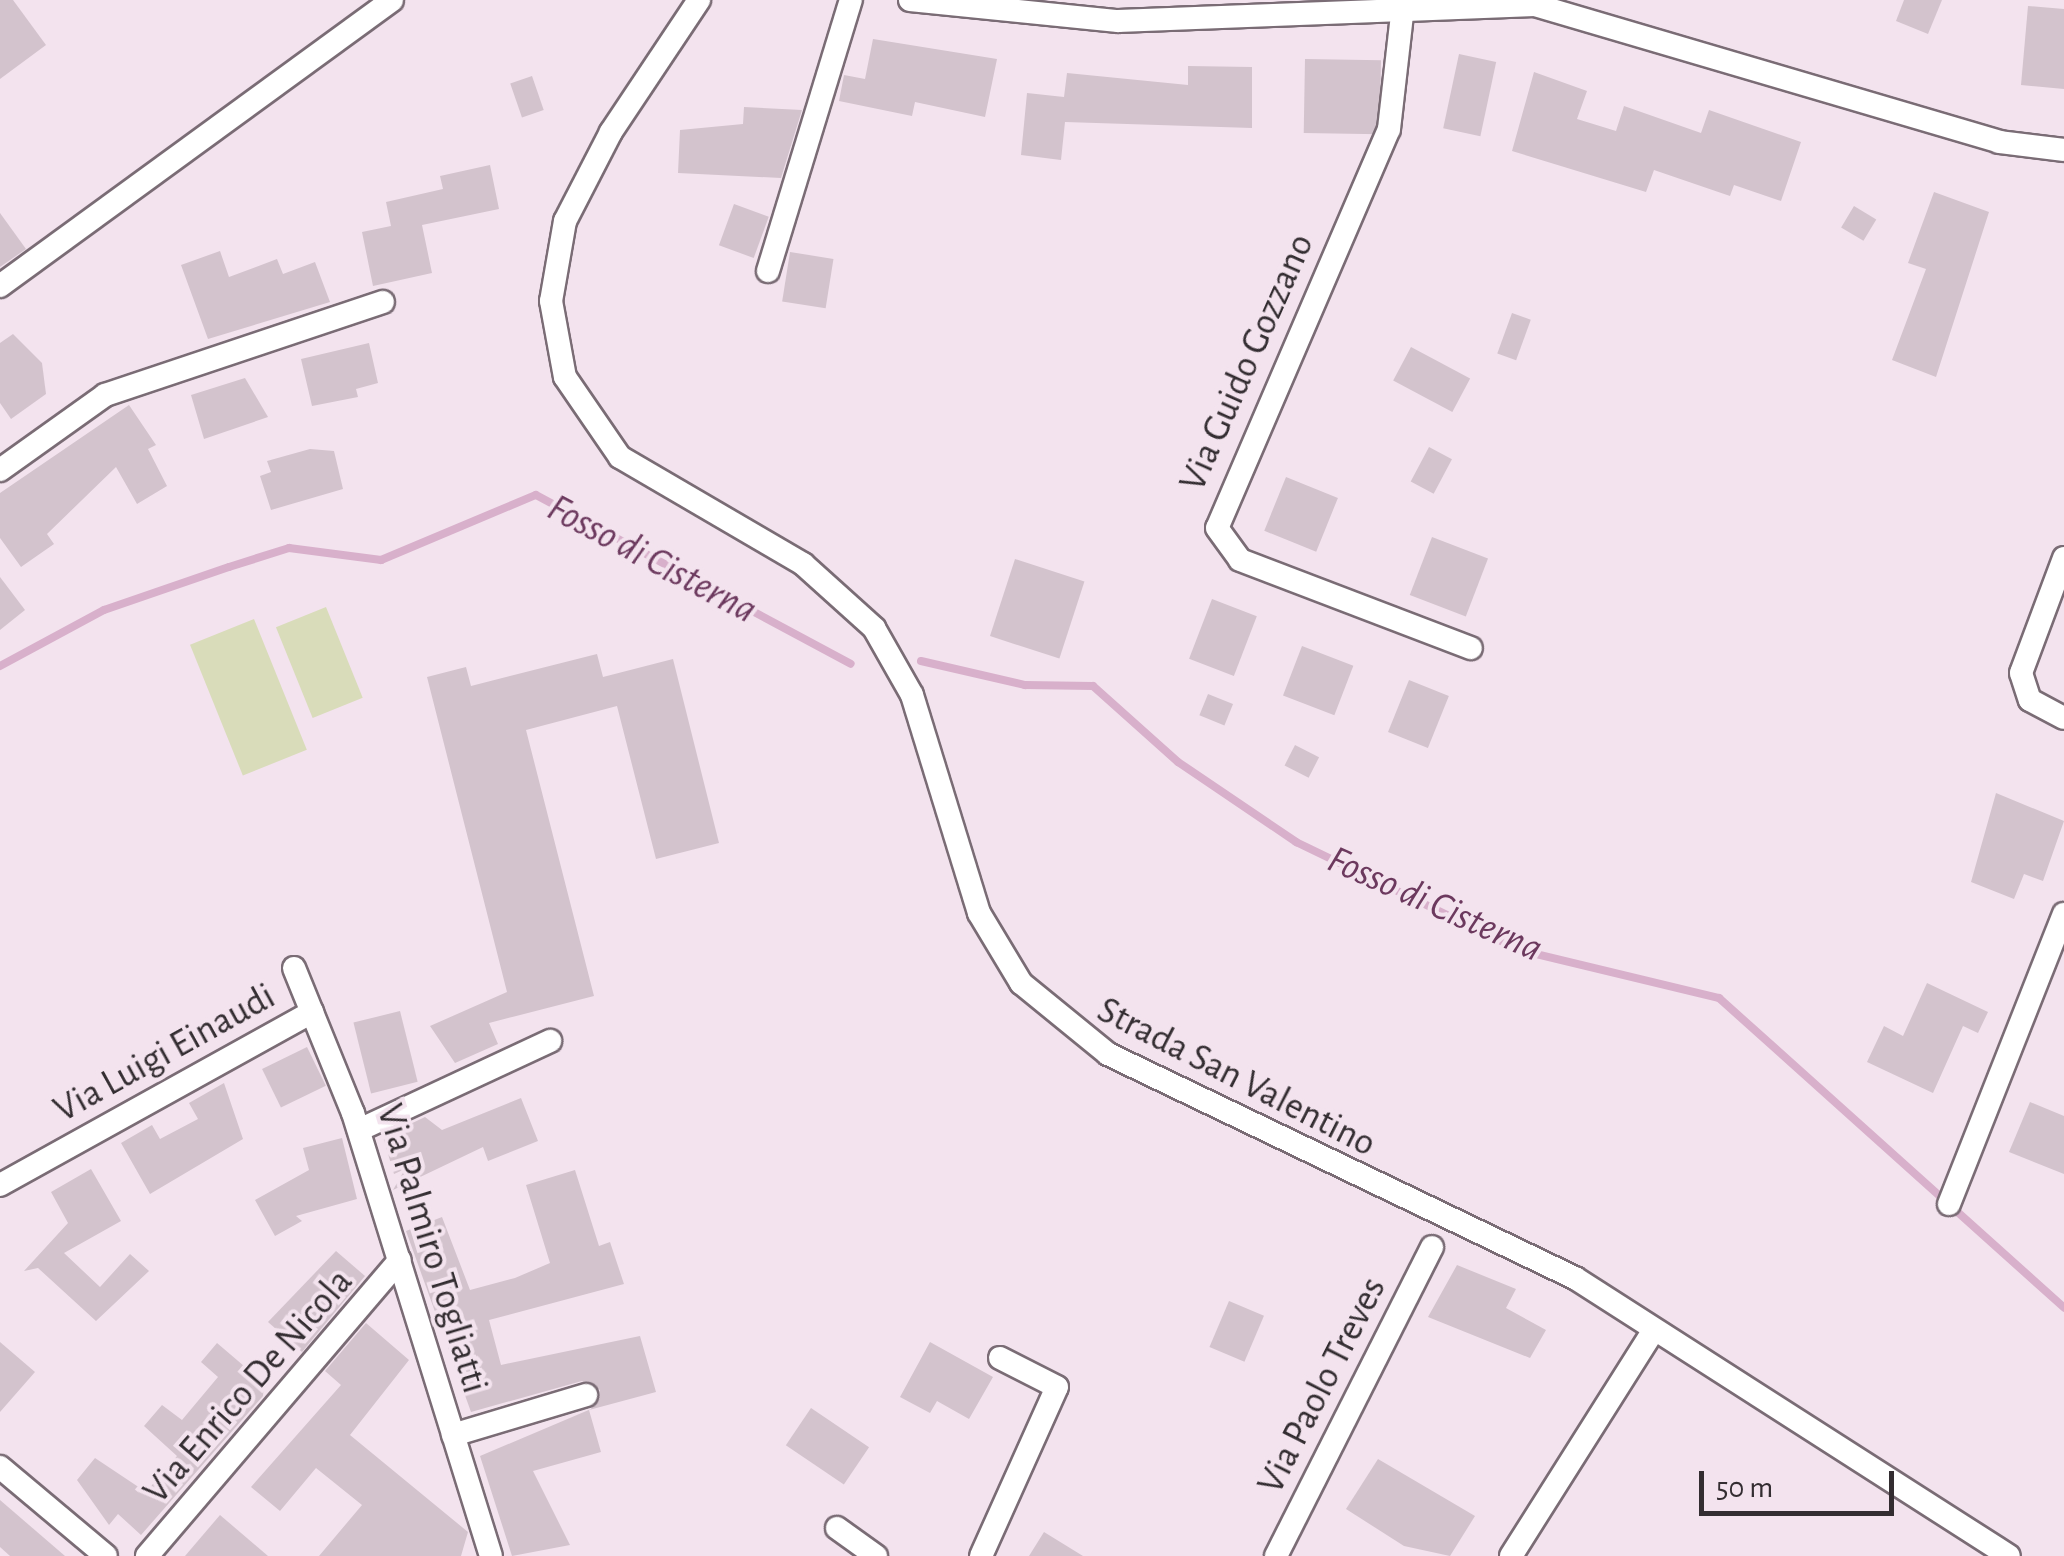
<!DOCTYPE html>
<style>
body{margin:0}
#map{position:relative;width:2064px;height:1556px;overflow:hidden;background:#f3e3ee;font-family:"Alegreya Sans",sans-serif}
div>[style]{position:absolute}
[style*='--x']{left:calc(var(--x)*1px);top:calc(var(--y)*1px);width:calc(var(--w)*1px);rotate:calc(var(--a)*1deg)}
.green>*{inset:0;background:#d9dcba;transform-origin:0 0}
.stream>*{height:8px;margin:-4px;padding:0 4px;transform-origin:4px;border-radius:4px;background:#d8b0cb}
.building>*{inset:0;background:#d3c3cd;transform-origin:0 0}
.roads{filter:drop-shadow(2px 0 #7a6c75) drop-shadow(-2px 0 #7a6c75) drop-shadow(0 2px #7a6c75) drop-shadow(0 -2px #7a6c75)}
.street>*{height:22px;margin:-11px;padding:0 11px;transform-origin:11px;border-radius:11px;background:#fff}
span{translate:-50% -50%;white-space:nowrap;text-align:center;line-height:1.15;-webkit-text-stroke:8px #f3e3ee;paint-order:stroke}
.street-label{font-size:38px;color:#332d31}
.water-label{font-size:40px;color:#6c395e;font-style:italic}
.scale{position:absolute;left:1699px;top:1471px;width:195px;height:45px;box-sizing:border-box;border:5px solid #332d31;border-top:0;padding-left:12px;font-size:30px;line-height:35px;white-space:nowrap;color:#332d31;-webkit-text-stroke:8px #f3e3ee;paint-order:stroke}
</style>
<div id="map">
<div class="green">
<i style="left:326px;top:607px;width:98px;height:54px;rotate:68deg"></i>
<i style="left:254px;top:619px;width:141px;height:69px;rotate:68deg"></i>
</div>
<div class="stream">
<i style="--x:921;--y:661;--w:107;--a:13"></i>
<i style="--x:1025;--y:685;--w:68;--a:0.8"></i>
<i style="--x:1093;--y:686;--w:114;--a:41.8"></i>
<i style="--x:1178;--y:762;--w:143;--a:34.1"></i>
<i style="--x:1296;--y:842;--w:248;--a:25.8"></i>
<i style="--x:1519;--y:950;--w:206;--a:13.5"></i>
<i style="--x:1719;--y:998;--w:464;--a:41.9"></i>
<i style="--x:0;--y:666;--w:118;--a:-28.3"></i>
<i style="--x:104;--y:610;--w:132;--a:-19"></i>
<i style="--x:229;--y:567;--w:63;--a:-17.6"></i>
<i style="--x:289;--y:548;--w:93;--a:7.4"></i>
<i style="--x:381;--y:560;--w:168;--a:-22.8"></i>
<i style="--x:536;--y:495;--w:357;--a:28.2"></i>
</div>
<div class="building">
<i style="clip-path:polygon(0 0,13px 0,46px 45px,0 79px)"></i>
<i style="clip-path:polygon(1904px 0,1942px 0,1928px 34px,1896px 21px)"></i>
<i style="clip-path:polygon(2028px 6px,2064px 9px,2064px 89px,2021px 85px)"></i>
<i style="clip-path:polygon(873px 39px,997px 59px,985px 117px,915px 102px,912px 116px,839px 101px,844px 75px,865px 79px)"></i>
<i style="left:1459px;top:54px;width:38px;height:76px;rotate:12deg"></i>
<i style="left:1305px;top:59px;width:76px;height:74px;rotate:1deg"></i>
<i style="clip-path:polygon(1188px 66px,1252px 67px,1252px 128px,1065px 122px,1061px 160px,1021px 155px,1027px 93px,1064px 97px,1067px 73px,1188px 85px)"></i>
<i style="clip-path:polygon(1534px 72px,1587px 91px,1577px 119px,1616px 131px,1624px 106px,1701px 133px,1709px 110px,1801px 142px,1781px 201px,1734px 185px,1730px 196px,1654px 170px,1646px 192px,1512px 151px)"></i>
<i style="left:532px;top:76px;width:36px;height:23px;rotate:71deg"></i>
<i style="clip-path:polygon(744px 107px,802px 110px,781px 178px,678px 173px,680px 130px,743px 124px)"></i>
<i style="clip-path:polygon(490px 165px,499px 209px,422px 225px,432px 273px,373px 286px,362px 232px,391px 226px,386px 202px,443px 189px,440px 176px)"></i>
<i style="clip-path:polygon(1934px 192px,1989px 212px,1936px 377px,1892px 360px,1926px 269px,1908px 263px)"></i>
<i style="left:734px;top:204px;width:37px;height:44px;rotate:20deg"></i>
<i style="left:1854px;top:206px;width:26px;height:25px;rotate:31deg"></i>
<i style="clip-path:polygon(0 213px,26px 249px,0 267px)"></i>
<i style="clip-path:polygon(220px 251px,229px 277px,277px 259px,283px 274px,315px 262px,330px 302px,208px 339px,181px 265px)"></i>
<i style="left:790px;top:252px;width:44px;height:50px;rotate:9deg"></i>
<i style="left:1512px;top:313px;width:20px;height:43px;rotate:20deg"></i>
<i style="clip-path:polygon(13px 334px,42px 363px,46px 394px,11px 419px,0 403px,0 343px)"></i>
<i style="clip-path:polygon(369px 343px,378px 383px,356px 389px,358px 397px,312px 406px,301px 359px)"></i>
<i style="left:1411px;top:347px;width:67px;height:38px;rotate:28deg"></i>
<i style="clip-path:polygon(245px 378px,268px 417px,204px 439px,191px 395px)"></i>
<i style="clip-path:polygon(129px 405px,156px 445px,148px 449px,167px 486px,137px 504px,116px 467px,47px 534px,54px 544px,21px 567px,0 538px,0 493px)"></i>
<i style="left:1429px;top:447px;width:26px;height:39px;rotate:28deg"></i>
<i style="clip-path:polygon(310px 449px,334px 451px,343px 489px,271px 510px,260px 476px,271px 472px,267px 461px)"></i>
<i style="left:1286px;top:477px;width:56px;height:58px;rotate:22deg"></i>
<i style="left:1432px;top:537px;width:60px;height:62px;rotate:21deg"></i>
<i style="left:1015px;top:559px;width:73px;height:81px;rotate:18deg"></i>
<i style="clip-path:polygon(0 577px,25px 610px,0 630px)"></i>
<i style="left:1212px;top:599px;width:48px;height:64px;rotate:21deg"></i>
<i style="left:1302px;top:646px;width:55px;height:53px;rotate:21deg"></i>
<i style="clip-path:polygon(597px 654px,603px 677px,673px 659px,719px 843px,656px 859px,617px 706px,526px 730px,594px 996px,489px 1023px,498px 1044px,455px 1063px,430px 1026px,507px 992px,427px 677px,466px 667px,471px 686px)"></i>
<i style="left:1409px;top:680px;width:43px;height:56px;rotate:22deg"></i>
<i style="left:1208px;top:694px;width:27px;height:23px;rotate:22deg"></i>
<i style="left:1295px;top:745px;width:27px;height:23px;rotate:27deg"></i>
<i style="clip-path:polygon(1996px 793px,2064px 821px,2043px 881px,2024px 874px,2014px 899px,1971px 882px)"></i>
<i style="clip-path:polygon(1927px 983px,1988px 1012px,1978px 1033px,1963px 1026px,1933px 1093px,1867px 1062px,1884px 1026px,1903px 1036px)"></i>
<i style="left:400px;top:1011px;width:73px;height:48px;rotate:76deg"></i>
<i style="left:307px;top:1047px;width:43px;height:50px;rotate:64deg"></i>
<i style="clip-path:polygon(224px 1083px,243px 1139px,150px 1194px,121px 1143px,152px 1125px,160px 1139px,198px 1119px,189px 1103px)"></i>
<i style="clip-path:polygon(521px 1098px,538px 1141px,488px 1161px,483px 1147px,393px 1190px,405px 1169px,394px 1174px,383px 1137px,425px 1117px,442px 1130px)"></i>
<i style="clip-path:polygon(2030px 1102px,2064px 1116px,2064px 1174px,2009px 1152px)"></i>
<i style="clip-path:polygon(342px 1138px,357px 1199px,296px 1216px,302px 1221px,275px 1236px,255px 1200px,309px 1170px,303px 1148px)"></i>
<i style="clip-path:polygon(91px 1169px,121px 1221px,64px 1253px,100px 1287px,130px 1254px,149px 1271px,96px 1321px,38px 1268px,24px 1271px,68px 1223px,51px 1192px)"></i>
<i style="clip-path:polygon(575px 1170px,599px 1246px,610px 1242px,624px 1284px,489px 1320px,501px 1365px,640px 1336px,656px 1392px,589px 1410px,601px 1452px,533px 1471px,570px 1545px,512px 1556px,480px 1456px,591px 1409px,600px 1390px,582px 1381px,471px 1412px,406px 1231px,442px 1217px,470px 1290px,515px 1278px,550px 1263px,526px 1185px)"></i>
<i style="clip-path:polygon(336px 1251px,365px 1276px,302px 1352px,268px 1322px)"></i>
<i style="clip-path:polygon(1457px 1265px,1516px 1289px,1506px 1308px,1546px 1330px,1530px 1358px,1428px 1317px)"></i>
<i style="left:1229px;top:1301px;width:38px;height:50px;rotate:23deg"></i>
<i style="clip-path:polygon(366px 1323px,409px 1360px,350px 1435px,468px 1532px,461px 1556px,319px 1556px,362px 1505px,316px 1468px,280px 1511px,251px 1487px,341px 1385px,325px 1371px)"></i>
<i style="clip-path:polygon(0 1342px,35px 1372px,0 1412px)"></i>
<i style="clip-path:polygon(930px 1342px,993px 1377px,969px 1419px,937px 1401px,930px 1413px,900px 1397px)"></i>
<i style="clip-path:polygon(217px 1343px,264px 1383px,263px 1396px,141px 1535px,118px 1514px,109px 1525px,77px 1480px,95px 1458px,146px 1492px,177px 1456px,144px 1426px,162px 1405px,182px 1420px,218px 1377px,201px 1362px)"></i>
<i style="left:811px;top:1408px;width:70px;height:45px;rotate:34deg"></i>
<i style="clip-path:polygon(1378px 1459px,1475px 1516px,1450px 1556px,1404px 1546px,1346px 1509px)"></i>
<i style="clip-path:polygon(0 1500px,65px 1556px,10px 1556px,0 1547px)"></i>
<i style="clip-path:polygon(220px 1515px,268px 1556px,185px 1556px)"></i>
<i style="clip-path:polygon(1044px 1532px,1083px 1556px,1029px 1556px)"></i>
</div>
<div class="roads">
<div class="street">
<i style="--x:699;--y:0;--w:159;--a:123.7"></i>
<i style="--x:611;--y:132;--w:100;--a:117.3"></i>
<i style="--x:565;--y:221;--w:81;--a:99.9"></i>
<i style="--x:551;--y:301;--w:77;--a:79.6"></i>
<i style="--x:565;--y:377;--w:97;--a:55.5"></i>
<i style="--x:620;--y:457;--w:212;--a:30.3"></i>
<i style="--x:803;--y:564;--w:96;--a:42"></i>
<i style="--x:874;--y:628;--w:77;--a:60.4"></i>
<i style="--x:912;--y:695;--w:228;--a:72.9"></i>
<i style="--x:979;--y:913;--w:82;--a:59"></i>
<i style="--x:1021;--y:983;--w:112;--a:39.2"></i>
<i style="--x:1108;--y:1054;--w:518;--a:25.63"></i>
<i style="--x:1575;--y:1278;--w:515;--a:32.64"></i>
<i style="--x:910;--y:0;--w:209;--a:5.8"></i>
<i style="--x:1118;--y:21;--w:417;--a:-2.2"></i>
<i style="--x:1535;--y:5;--w:484;--a:16.4"></i>
<i style="--x:1999;--y:142;--w:65;--a:7"></i>
<i style="--x:1403;--y:6;--w:124;--a:96.5"></i>
<i style="--x:1389;--y:129;--w:434;--a:113.3"></i>
<i style="--x:1217;--y:528;--w:39;--a:54"></i>
<i style="--x:1240;--y:560;--w:247;--a:20.9"></i>
<i style="--x:768;--y:271;--w:283;--a:-73"></i>
<i style="--x:0;--y:286;--w:485;--a:-36.1"></i>
<i style="--x:0;--y:470;--w:129;--a:-35.5"></i>
<i style="--x:105;--y:395;--w:293;--a:-18.5"></i>
<i style="--x:2064;--y:558;--w:123;--a:110.5"></i>
<i style="--x:2021;--y:673;--w:28;--a:72"></i>
<i style="--x:2030;--y:700;--w:38;--a:28"></i>
<i style="--x:294;--y:968;--w:157;--a:67.9"></i>
<i style="--x:353;--y:1113;--w:464;--a:72.7"></i>
<i style="--x:359;--y:1130;--w:211;--a:-25"></i>
<i style="--x:0;--y:1185;--w:357;--a:-29"></i>
<i style="--x:1949;--y:1204;--w:312;--a:-68.4"></i>
<i style="--x:453;--y:1435;--w:139;--a:-16.7"></i>
<i style="--x:0;--y:1467;--w:138;--a:40"></i>
<i style="--x:837;--y:1528;--w:48;--a:35.7"></i>
<i style="--x:147;--y:1556;--w:389;--a:-49.5"></i>
<i style="--x:981;--y:1556;--w:185;--a:-65.8"></i>
<i style="--x:1057;--y:1387;--w:64;--a:-153"></i>
<i style="--x:1276;--y:1556;--w:346;--a:-63.2"></i>
<i style="--x:1511;--y:1556;--w:266;--a:-57.7"></i>
</div>
</div>
<div class="street-label">
<span style="left:1248px;top:363px;rotate:-66deg">Via Guido Gozzano</span>
<span style="left:165px;top:1054px;rotate:-29deg">Via Luigi Einaudi</span>
<span style="left:1236px;top:1078px;rotate:27deg">Strada San Valentino</span>
<span style="left:431px;top:1249px;rotate:73deg">Via Palmiro Togliatti</span>
<span style="left:1323px;top:1386px;rotate:-63deg">Via Paolo Treves</span>
<span style="left:249px;top:1387px;rotate:-49deg">Via Enrico De Nicola</span>
</div>
<div class="water-label">
<span style="left:652px;top:559px;rotate:28deg">Fosso di Cisterna</span>
<span style="left:1435px;top:904px;rotate:24deg">Fosso di Cisterna</span>
</div>
<div class="scale">50 m</div>
</div>
